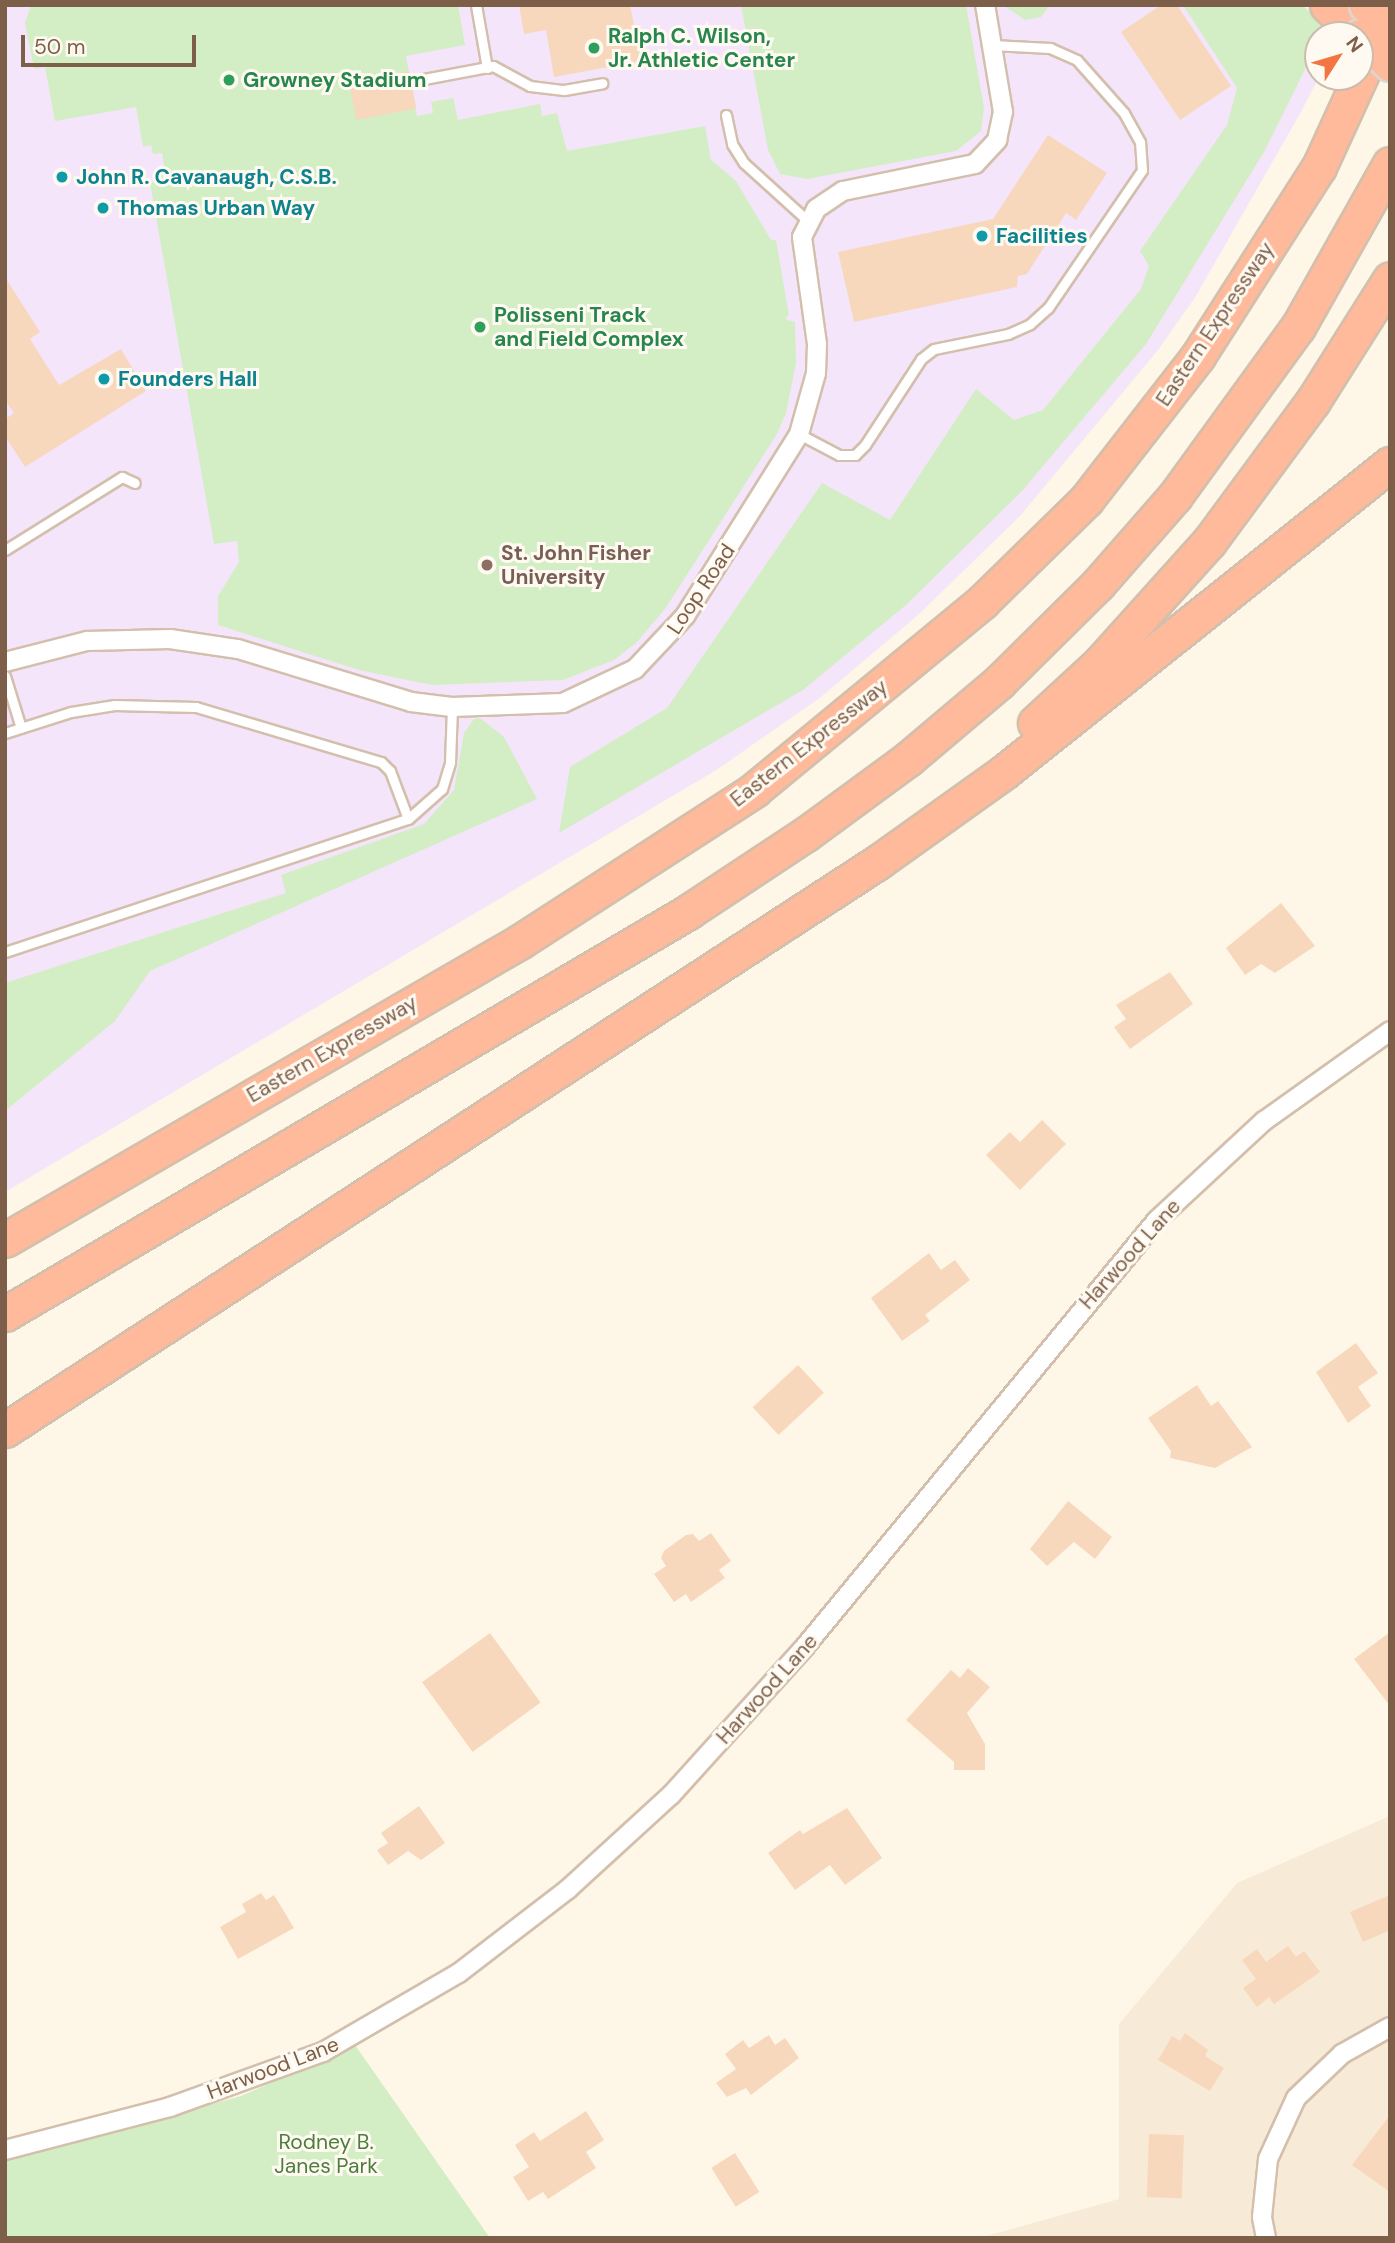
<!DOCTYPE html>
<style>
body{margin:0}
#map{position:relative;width:1395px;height:2243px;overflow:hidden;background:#fef7e8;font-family:"DM Sans",sans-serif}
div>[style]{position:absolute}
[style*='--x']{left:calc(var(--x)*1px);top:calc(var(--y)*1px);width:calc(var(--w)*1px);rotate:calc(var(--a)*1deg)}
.residential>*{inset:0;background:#f7ead6}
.education>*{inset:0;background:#f4e5fb}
.green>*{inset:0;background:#d3eec4}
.building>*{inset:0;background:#f7d8bd;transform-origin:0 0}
.roads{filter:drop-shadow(2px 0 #d3bfac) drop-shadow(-2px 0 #d3bfac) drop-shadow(0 2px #d3bfac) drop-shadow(0 -2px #d3bfac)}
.service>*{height:9px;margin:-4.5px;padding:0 4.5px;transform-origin:4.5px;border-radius:4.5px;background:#fff}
.minor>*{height:18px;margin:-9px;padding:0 9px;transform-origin:9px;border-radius:9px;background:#fff}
.motorway>*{height:33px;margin:-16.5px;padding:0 16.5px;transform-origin:16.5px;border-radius:16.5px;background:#feba9a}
.bridges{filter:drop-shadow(2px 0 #ddd5d0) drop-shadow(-2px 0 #ddd5d0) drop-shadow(0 2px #ddd5d0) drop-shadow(0 -2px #ddd5d0)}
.motorway-bridge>*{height:33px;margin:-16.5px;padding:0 16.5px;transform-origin:16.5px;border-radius:16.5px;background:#feba9a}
.dots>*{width:19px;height:19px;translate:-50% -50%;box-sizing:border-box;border:4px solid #fffaf1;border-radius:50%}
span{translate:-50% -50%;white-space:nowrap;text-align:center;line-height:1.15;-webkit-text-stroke:6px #fffaf1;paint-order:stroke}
.leisure-label{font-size:21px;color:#27864d;font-weight:700}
.left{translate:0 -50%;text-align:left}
.culture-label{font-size:21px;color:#0d838f;font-weight:700}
.street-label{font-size:21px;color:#7c5e49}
.education-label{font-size:21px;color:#785e54;font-weight:700}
.park-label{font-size:21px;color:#4c7d3c}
.frame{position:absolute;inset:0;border:7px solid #7c5e49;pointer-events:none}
.north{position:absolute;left:1304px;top:21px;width:70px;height:70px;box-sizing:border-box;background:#fffaf1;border:2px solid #cbbcae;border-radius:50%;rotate:53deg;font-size:19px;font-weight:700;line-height:28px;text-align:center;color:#7c5e49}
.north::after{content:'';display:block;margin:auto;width:24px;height:32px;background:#f37543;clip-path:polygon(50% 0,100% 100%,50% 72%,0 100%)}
.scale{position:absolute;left:21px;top:35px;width:175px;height:32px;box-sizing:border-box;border:4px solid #7c5e49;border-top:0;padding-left:9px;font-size:21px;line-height:24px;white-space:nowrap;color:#7c5e49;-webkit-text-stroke:5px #fffaf1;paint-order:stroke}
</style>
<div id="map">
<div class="residential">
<i style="clip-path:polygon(1390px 1816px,1390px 2238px,979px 2238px,1119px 2199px,1119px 2024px,1237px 1883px)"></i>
</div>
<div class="education">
<i style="clip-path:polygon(5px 5px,1303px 5px,1335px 35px,1318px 35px,1319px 77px,1301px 112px,1196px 296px,1158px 350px,1020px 516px,918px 615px,821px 697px,718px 769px,5px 1192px)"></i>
</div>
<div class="green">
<i style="clip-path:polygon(31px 5px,458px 5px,465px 45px,406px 56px,417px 116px,433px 113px,431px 102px,453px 98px,458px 120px,540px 104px,542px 116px,557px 113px,567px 151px,705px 126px,711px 160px,736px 181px,771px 240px,776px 240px,789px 315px,785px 319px,795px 322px,796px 363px,786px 413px,777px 434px,665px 609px,636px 643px,614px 660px,563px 680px,432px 685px,359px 670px,218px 625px,218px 596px,239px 562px,237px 541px,214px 544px,150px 183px,157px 181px,156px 173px,165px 171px,162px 153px,153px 154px,151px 145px,143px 147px,136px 107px,55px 121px,45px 67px,34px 69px,25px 23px)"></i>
<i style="clip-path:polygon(741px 5px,966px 5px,984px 108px,981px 131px,956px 151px,807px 179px,780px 174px,768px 150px)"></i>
<i style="clip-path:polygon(1003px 5px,1049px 5px,1049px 6px,1041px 17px,1025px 20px)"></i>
<i style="clip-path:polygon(1183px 5px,1302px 5px,1326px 27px,1264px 152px,1146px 344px,1022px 491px,906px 605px,803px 690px,559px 833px,570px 767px,667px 708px,822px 483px,890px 520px,976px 389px,1014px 420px,1043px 410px,1141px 289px,1149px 266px,1140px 251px,1227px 125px,1237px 88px)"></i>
<i style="clip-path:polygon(480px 718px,504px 737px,537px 799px,150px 971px,115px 1021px,5px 1111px,5px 983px,286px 893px,281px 875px,424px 824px,454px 790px,464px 733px,474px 719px)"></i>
<i style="clip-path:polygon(355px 2045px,490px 2238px,5px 2238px,5px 2161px,241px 2096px)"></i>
</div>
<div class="building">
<i style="clip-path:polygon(519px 5px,630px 5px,641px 61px,554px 77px,546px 30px,524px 34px)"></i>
<i style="clip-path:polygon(1161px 5px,1177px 5px,1231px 86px,1180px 120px,1121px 32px)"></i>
<i style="left:409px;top:71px;width:38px;height:61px;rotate:79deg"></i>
<i style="clip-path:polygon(1048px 135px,1107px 173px,1076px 220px,1066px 213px,1027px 274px,1018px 276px,1017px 287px,854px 322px,838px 252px,993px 219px)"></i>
<i style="clip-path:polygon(5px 277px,40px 332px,30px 339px,59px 385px,121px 349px,146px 391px,25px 467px,5px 436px,5px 419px,14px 413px,5px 400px)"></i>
<i style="clip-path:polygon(1281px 903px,1315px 946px,1275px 973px,1261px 964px,1245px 975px,1226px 948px)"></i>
<i style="clip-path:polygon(1170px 972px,1193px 1004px,1130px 1049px,1114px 1027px,1126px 1019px,1116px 1005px)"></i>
<i style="clip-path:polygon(1042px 1120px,1066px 1144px,1020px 1190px,986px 1155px,1010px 1132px,1020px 1142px)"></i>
<i style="clip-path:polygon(929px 1253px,941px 1270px,955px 1260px,970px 1280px,925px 1315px,930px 1321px,902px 1341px,871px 1298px)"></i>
<i style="clip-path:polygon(1356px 1343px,1378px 1373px,1358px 1387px,1371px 1406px,1348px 1423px,1316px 1372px)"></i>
<i style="left:798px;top:1365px;width:38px;height:62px;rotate:47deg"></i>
<i style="clip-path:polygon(1197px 1385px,1211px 1406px,1218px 1401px,1252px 1447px,1215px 1468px,1170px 1458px,1171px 1451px,1148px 1418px)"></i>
<i style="clip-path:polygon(1068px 1501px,1112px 1537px,1095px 1559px,1074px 1542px,1047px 1566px,1030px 1549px)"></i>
<i style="clip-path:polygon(711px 1533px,731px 1561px,719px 1570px,725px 1578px,691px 1602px,686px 1594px,674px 1602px,654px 1574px,666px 1566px,661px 1558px,664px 1551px,686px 1535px,693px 1534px,699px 1541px)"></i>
<i style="clip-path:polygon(1390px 1632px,1390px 1706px,1354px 1659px)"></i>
<i style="left:490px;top:1633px;width:86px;height:84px;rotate:54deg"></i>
<i style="clip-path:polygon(968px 1668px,990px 1687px,967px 1713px,985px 1744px,985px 1770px,954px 1770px,954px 1762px,906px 1720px,951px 1670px,960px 1678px)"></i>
<i style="clip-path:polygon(419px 1806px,445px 1843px,421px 1860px,408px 1851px,388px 1865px,377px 1850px,388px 1843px,381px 1833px)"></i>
<i style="clip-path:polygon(847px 1808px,882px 1858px,845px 1885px,830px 1865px,795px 1890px,768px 1853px,800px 1830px,803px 1834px)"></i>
<i style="clip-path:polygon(261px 1893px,266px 1900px,274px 1895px,294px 1928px,238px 1959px,220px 1927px,246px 1912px,242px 1904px)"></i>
<i style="clip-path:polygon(1390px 1895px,1390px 1930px,1363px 1942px,1350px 1912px)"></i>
<i style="clip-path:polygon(1288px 1946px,1296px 1957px,1304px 1951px,1320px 1972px,1274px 2004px,1269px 1997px,1257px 2007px,1243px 1988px,1256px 1979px,1242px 1960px,1257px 1949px,1266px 1962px)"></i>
<i style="clip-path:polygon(1185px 2033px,1208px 2050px,1205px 2056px,1224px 2068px,1210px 2091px,1158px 2060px,1172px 2036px,1180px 2041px)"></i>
<i style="clip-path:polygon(769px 2035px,775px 2045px,785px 2038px,799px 2058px,751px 2095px,746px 2088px,727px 2097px,716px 2083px,736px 2069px,725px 2054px,743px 2040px,749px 2048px)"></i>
<i style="clip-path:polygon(586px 2111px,604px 2140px,586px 2152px,596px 2168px,548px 2199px,543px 2192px,528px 2201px,513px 2177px,529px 2167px,515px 2145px,534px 2132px,540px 2141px)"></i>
<i style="clip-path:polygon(1390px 2115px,1390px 2192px,1352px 2165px)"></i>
<i style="left:1149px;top:2134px;width:35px;height:63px;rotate:2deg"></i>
<i style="left:735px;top:2153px;width:46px;height:28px;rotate:58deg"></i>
</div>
<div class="roads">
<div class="service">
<i style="--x:476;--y:5;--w:64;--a:80.1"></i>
<i style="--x:424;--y:79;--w:70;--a:-10.7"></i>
<i style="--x:493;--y:66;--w:42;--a:28.4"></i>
<i style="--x:530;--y:86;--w:34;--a:7"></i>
<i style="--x:564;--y:90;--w:39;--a:-10"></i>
<i style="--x:726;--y:115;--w:30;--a:78"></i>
<i style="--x:732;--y:144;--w:22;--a:58"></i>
<i style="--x:744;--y:163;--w:86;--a:42.2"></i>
<i style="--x:799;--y:434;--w:45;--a:27.7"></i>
<i style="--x:839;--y:455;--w:16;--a:0"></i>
<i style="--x:855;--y:455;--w:14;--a:-45"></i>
<i style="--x:865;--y:445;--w:103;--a:-56.9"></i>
<i style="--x:921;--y:359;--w:16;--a:-38"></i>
<i style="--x:934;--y:349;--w:76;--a:-11.5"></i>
<i style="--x:1008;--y:334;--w:24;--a:-24"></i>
<i style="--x:1030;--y:324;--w:24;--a:-42"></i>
<i style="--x:1048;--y:308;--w:167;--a:-55.7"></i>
<i style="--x:1142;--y:170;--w:28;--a:-94"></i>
<i style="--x:1140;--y:142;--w:33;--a:-119"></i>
<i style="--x:1124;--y:113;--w:71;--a:-131.6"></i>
<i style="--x:1077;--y:60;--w:30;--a:-156"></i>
<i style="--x:1050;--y:48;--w:58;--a:-177"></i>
<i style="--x:5;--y:550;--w:138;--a:-32"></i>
<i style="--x:122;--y:477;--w:14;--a:25"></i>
<i style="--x:5;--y:676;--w:54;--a:72.9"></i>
<i style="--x:5;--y:733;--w:69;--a:-17.7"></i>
<i style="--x:71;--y:712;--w:44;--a:-9.2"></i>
<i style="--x:114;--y:705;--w:82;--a:1.4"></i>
<i style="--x:196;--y:707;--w:193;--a:16.6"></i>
<i style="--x:381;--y:762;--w:13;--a:45"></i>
<i style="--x:390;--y:771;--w:51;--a:69.4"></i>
<i style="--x:5;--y:952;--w:424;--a:-18.3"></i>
<i style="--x:408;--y:819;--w:45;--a:-41.4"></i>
<i style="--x:442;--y:789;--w:28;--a:-73"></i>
<i style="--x:450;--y:762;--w:55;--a:-87.9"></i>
</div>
<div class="minor">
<i style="--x:5;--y:662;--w:85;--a:-14.4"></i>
<i style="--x:87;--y:641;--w:83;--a:-1.4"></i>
<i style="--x:170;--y:639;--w:69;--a:8.4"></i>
<i style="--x:238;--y:649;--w:181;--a:17"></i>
<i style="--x:411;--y:702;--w:41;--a:7"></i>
<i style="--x:452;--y:707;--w:111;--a:-2.1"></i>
<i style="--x:563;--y:703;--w:80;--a:-25.3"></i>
<i style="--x:635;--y:669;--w:73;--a:-46.7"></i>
<i style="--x:685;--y:616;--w:215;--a:-57.9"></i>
<i style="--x:799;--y:434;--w:63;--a:-74.4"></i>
<i style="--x:816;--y:373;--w:29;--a:-88"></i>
<i style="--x:817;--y:344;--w:108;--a:-98"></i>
<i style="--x:802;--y:237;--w:31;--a:-63"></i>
<i style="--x:816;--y:209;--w:32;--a:-34"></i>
<i style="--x:843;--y:191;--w:135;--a:-11.6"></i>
<i style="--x:975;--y:164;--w:33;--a:-47"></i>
<i style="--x:997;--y:140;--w:29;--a:-78"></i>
<i style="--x:1003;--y:112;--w:109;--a:-99.5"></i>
<i style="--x:5;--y:2150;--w:171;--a:-14.6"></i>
<i style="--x:170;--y:2107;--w:163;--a:-19.8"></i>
<i style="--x:323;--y:2052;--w:157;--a:-30.2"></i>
<i style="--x:459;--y:1973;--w:138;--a:-37.6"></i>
<i style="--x:568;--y:1889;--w:139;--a:-42.4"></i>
<i style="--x:671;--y:1795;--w:197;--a:-47.9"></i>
<i style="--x:803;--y:1649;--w:556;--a:-50.47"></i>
<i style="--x:1157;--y:1220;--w:146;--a:-42.8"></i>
<i style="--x:1264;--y:1121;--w:155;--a:-35.5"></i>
<i style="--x:1266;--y:2238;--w:21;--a:-101"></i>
<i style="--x:1262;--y:2217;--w:58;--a:-84.1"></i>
<i style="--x:1268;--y:2159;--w:67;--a:-65.3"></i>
<i style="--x:1296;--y:2098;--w:64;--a:-43.7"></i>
<i style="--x:1342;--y:2054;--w:55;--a:-29.4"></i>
</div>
<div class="motorway">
<i style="--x:1327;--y:5;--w:44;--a:43.2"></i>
<i style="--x:1035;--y:723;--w:87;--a:-42.7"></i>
<i style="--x:1099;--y:664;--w:164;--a:-48"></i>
<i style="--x:1209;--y:542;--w:175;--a:-53.6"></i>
<i style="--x:1313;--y:401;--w:144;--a:-57.7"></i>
<i style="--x:5;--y:1240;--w:596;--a:-30.09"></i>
<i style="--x:521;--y:941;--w:278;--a:-32.9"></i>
<i style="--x:754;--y:790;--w:296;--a:-39.5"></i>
<i style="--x:982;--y:602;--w:146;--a:-44.4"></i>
<i style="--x:1086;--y:500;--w:182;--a:-52.1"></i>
<i style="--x:1198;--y:356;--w:224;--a:-57.4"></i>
<i style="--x:1319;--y:167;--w:156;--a:-65.4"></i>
<i style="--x:5;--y:1314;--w:793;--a:-30.48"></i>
<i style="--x:688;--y:912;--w:141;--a:-33.5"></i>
<i style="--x:806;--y:834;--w:127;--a:-36.3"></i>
<i style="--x:908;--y:759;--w:119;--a:-40.2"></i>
<i style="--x:999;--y:682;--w:139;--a:-44.7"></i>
<i style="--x:1098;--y:584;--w:117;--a:-48.8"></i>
<i style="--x:1175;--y:496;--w:209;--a:-54"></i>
<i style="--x:1298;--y:327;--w:187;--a:-60.6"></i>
<i style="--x:5;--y:1430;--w:1042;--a:-33.05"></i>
<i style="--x:878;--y:862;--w:155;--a:-35.5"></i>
<i style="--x:1004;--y:772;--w:494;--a:-38.6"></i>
</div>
</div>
<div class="bridges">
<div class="motorway-bridge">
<i style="--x:1366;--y:5;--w:33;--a:44"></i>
<i style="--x:1360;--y:36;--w:41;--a:43"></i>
</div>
</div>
<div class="dots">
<i style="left:594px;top:48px;background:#2e9e5b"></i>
<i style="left:229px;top:80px;background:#2e9e5b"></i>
<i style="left:62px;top:177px;background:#0f9aa8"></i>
<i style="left:103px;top:208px;background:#0f9aa8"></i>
<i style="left:982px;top:236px;background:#0f9aa8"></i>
<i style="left:480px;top:327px;background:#2e9e5b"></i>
<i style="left:104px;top:379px;background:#0f9aa8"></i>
<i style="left:487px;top:565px;background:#8d6e63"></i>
</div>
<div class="leisure-label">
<span class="left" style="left:608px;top:48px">Ralph C. Wilson,<br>Jr. Athletic Center</span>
<span class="left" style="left:243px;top:80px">Growney Stadium</span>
<span class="left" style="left:494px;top:327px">Polisseni Track<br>and Field Complex</span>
</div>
<div class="culture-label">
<span class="left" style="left:76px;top:177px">John R. Cavanaugh, C.S.B.</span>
<span class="left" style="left:117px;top:208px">Thomas Urban Way</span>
<span class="left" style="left:996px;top:236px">Facilities</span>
<span class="left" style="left:118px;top:379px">Founders Hall</span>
</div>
<div class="street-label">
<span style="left:1215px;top:324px;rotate:-56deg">Eastern Expressway</span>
<span style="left:701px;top:589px;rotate:-56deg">Loop Road</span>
<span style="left:809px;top:743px;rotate:-38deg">Eastern Expressway</span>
<span style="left:332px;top:1049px;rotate:-30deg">Eastern Expressway</span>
<span style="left:1130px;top:1254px;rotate:-48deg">Harwood Lane</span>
<span style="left:767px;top:1689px;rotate:-48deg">Harwood Lane</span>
<span style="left:273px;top:2068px;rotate:-21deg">Harwood Lane</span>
</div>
<div class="education-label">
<span class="left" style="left:501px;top:565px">St. John Fisher<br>University</span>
</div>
<div class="park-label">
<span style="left:326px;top:2154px">Rodney B.<br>Janes Park</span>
</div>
<div class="frame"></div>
<div class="north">N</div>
<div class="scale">50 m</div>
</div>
